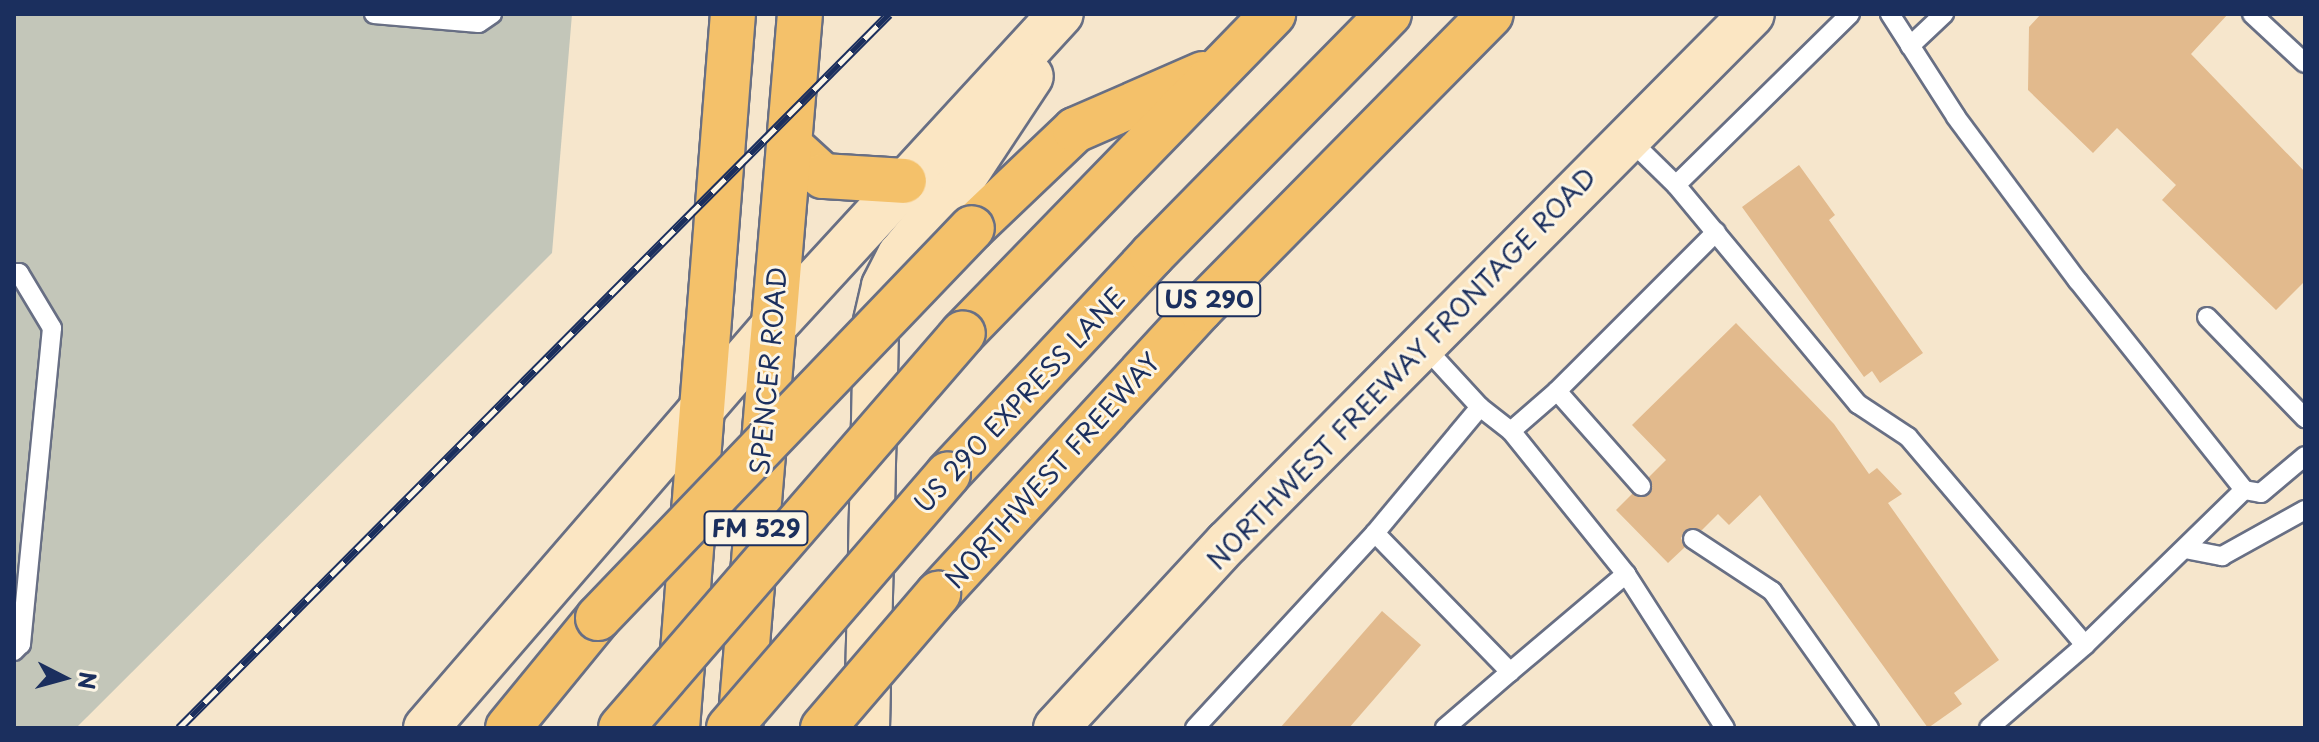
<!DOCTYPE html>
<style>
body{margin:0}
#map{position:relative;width:2319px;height:742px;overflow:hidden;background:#f6e6cc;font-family:"Playpen Sans",sans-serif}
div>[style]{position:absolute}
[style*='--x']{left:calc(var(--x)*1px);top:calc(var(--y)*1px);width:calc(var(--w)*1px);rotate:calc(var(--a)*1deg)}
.industrial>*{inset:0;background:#c3c6b9}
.building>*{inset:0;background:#e2ba8d}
.roads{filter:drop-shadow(2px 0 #686f84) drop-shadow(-2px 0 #686f84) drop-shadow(0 2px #686f84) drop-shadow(0 -2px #686f84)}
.service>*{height:18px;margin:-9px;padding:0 9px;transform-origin:9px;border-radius:9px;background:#fff}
.secondary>*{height:44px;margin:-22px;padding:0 22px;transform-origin:22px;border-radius:22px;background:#fbe6c3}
.primary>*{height:44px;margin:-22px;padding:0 22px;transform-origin:22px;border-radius:22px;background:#f4c16a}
.motorway>*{height:44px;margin:-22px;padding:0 22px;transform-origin:22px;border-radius:22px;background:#f4c16a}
.rail>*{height:9px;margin-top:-4.5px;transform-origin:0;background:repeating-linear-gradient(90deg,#fcf5e5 0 18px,#1b2f5e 0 36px);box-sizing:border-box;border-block:2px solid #1b2f5e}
.bridges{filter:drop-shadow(2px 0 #686f84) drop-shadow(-2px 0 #686f84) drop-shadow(0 2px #686f84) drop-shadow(0 -2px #686f84)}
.motorway-bridge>*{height:44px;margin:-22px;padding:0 22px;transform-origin:22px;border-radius:22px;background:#f4c16a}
span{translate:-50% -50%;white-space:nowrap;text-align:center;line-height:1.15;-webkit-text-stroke:6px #fcf5e5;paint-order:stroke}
.shield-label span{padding:2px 6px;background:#fcf5e5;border:2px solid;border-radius:6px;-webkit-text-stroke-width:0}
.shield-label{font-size:24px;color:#1b2f5e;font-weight:700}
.street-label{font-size:26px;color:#1b2f5e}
.frame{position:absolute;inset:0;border:16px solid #1b2f5e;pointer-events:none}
.north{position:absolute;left:24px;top:638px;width:80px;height:80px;-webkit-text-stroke:6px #fcf5e5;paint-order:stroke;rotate:96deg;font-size:22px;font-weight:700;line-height:32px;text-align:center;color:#1b2f5e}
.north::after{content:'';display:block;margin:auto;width:28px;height:36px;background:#1b2f5e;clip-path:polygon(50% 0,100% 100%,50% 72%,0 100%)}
</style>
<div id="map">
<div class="industrial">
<i style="clip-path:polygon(14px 14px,572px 14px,552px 253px,76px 728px,14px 728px)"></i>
</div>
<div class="building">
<i style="clip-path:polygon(2041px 14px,2228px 14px,2191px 54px,2305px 172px,2305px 281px,2276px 310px,2162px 200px,2176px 185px,2117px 128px,2093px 153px,2028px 90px,2029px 27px)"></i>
<i style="clip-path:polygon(1799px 165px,1835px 215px,1829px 220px,1923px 353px,1880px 383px,1872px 371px,1864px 377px,1742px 207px)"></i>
<i style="clip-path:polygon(1736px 323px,1834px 424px,1869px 474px,1877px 468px,1902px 494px,1888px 503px,1999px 660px,1954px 693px,1962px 704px,1928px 728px,1760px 495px,1729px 525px,1718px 514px,1702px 530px,1687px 529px,1681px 538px,1685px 547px,1668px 563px,1616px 510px,1632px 494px,1649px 494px,1649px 477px,1666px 460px,1632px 425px)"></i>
<i style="clip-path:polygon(1382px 611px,1421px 645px,1349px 728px,1280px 728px)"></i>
</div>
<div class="roads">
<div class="service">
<i style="--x:374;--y:14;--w:105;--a:4.9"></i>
<i style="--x:479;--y:23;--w:16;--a:-35"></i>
<i style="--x:1890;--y:14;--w:122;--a:57.3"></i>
<i style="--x:1956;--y:117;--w:204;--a:53.4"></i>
<i style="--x:2078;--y:281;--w:267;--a:51.5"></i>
<i style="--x:2244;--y:490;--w:17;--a:10"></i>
<i style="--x:2261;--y:493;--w:57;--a:-40.1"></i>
<i style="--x:2252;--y:14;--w:72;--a:42.8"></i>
<i style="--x:1910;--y:46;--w:47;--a:-43.3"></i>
<i style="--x:1627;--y:137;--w:69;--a:44.4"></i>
<i style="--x:1676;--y:185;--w:285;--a:50.3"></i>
<i style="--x:1858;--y:404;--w:60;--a:33.4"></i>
<i style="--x:1908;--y:437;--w:273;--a:49.6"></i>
<i style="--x:2085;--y:645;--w:222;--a:-44.3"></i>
<i style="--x:1676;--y:185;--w:244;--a:-44.5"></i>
<i style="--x:14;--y:273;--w:5;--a:0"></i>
<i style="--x:19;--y:273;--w:64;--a:59"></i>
<i style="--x:52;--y:328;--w:318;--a:95.6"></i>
<i style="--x:21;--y:644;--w:10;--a:135"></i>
<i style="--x:2207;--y:317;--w:141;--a:45.9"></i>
<i style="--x:1422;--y:344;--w:86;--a:47.4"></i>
<i style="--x:1480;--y:407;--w:39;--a:38"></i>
<i style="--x:1511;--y:431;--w:61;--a:-41"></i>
<i style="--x:1557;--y:391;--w:127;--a:48.5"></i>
<i style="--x:1557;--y:391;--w:225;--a:-45"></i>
<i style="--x:1511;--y:431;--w:184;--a:51.2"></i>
<i style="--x:1626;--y:574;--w:183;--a:57.3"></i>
<i style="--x:1375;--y:533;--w:194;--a:45.8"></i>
<i style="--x:1510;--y:672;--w:86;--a:139.3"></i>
<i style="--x:1693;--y:539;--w:95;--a:33.4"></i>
<i style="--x:1772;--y:591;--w:168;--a:54.7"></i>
<i style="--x:2185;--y:549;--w:38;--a:11"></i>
<i style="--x:2222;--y:556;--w:95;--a:-29"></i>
<i style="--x:1510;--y:672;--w:152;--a:-40.2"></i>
<i style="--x:1195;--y:728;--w:265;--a:-47.3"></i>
<i style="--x:1375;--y:533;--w:164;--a:-50.2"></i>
<i style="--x:1989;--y:728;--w:127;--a:-40.8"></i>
</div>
<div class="secondary">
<i style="--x:426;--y:728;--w:527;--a:-49.15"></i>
<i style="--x:771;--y:329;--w:428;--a:-47.4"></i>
<i style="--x:867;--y:728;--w:407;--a:-88.7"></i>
<i style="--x:876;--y:321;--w:36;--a:-77"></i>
<i style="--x:884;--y:286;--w:35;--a:-63"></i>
<i style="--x:900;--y:255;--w:99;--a:-50.3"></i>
<i style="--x:963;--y:179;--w:123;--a:-56.6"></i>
<i style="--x:1056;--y:728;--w:252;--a:-47.3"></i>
<i style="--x:1227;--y:543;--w:745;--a:-45.22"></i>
</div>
<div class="primary">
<i style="--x:789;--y:145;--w:46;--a:42.4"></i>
<i style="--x:823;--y:176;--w:81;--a:3.5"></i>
<i style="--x:677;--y:728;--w:716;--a:-85.52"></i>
<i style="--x:740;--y:728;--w:717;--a:-85.2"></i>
</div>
<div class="motorway">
<i style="--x:972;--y:228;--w:142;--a:-43.6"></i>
<i style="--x:1075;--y:130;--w:140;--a:-23.6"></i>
<i style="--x:963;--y:333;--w:445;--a:-45.8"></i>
<i style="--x:948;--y:474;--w:299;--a:-47"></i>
<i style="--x:1152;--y:255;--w:338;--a:-45.5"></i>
<i style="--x:938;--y:594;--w:387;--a:-47.4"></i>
<i style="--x:1200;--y:309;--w:414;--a:-45.4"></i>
<i style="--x:508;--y:728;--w:142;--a:-50.7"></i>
</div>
</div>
<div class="rail">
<i style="--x:179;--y:728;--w:1007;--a:-45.16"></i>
</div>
<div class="bridges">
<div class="motorway-bridge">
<i style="--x:598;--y:618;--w:540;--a:-46.2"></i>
<i style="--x:621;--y:728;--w:522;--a:-49.11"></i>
<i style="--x:729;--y:728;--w:335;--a:-49.2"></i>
<i style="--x:823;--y:728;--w:177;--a:-49.4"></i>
</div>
</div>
<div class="shield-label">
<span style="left:1209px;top:299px">US 290</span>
<span style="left:756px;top:528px">FM 529</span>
</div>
<div class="street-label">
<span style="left:1401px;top:368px;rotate:-46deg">NORTHWEST FREEWAY FRONTAGE ROAD</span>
<span style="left:768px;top:371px;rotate:-85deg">SPENCER ROAD</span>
<span style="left:1019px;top:400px;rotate:-47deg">US 290 EXPRESS LANE</span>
<span style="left:1052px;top:470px;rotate:-48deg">NORTHWEST FREEWAY</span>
</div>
<div class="frame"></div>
<div class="north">N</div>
</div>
